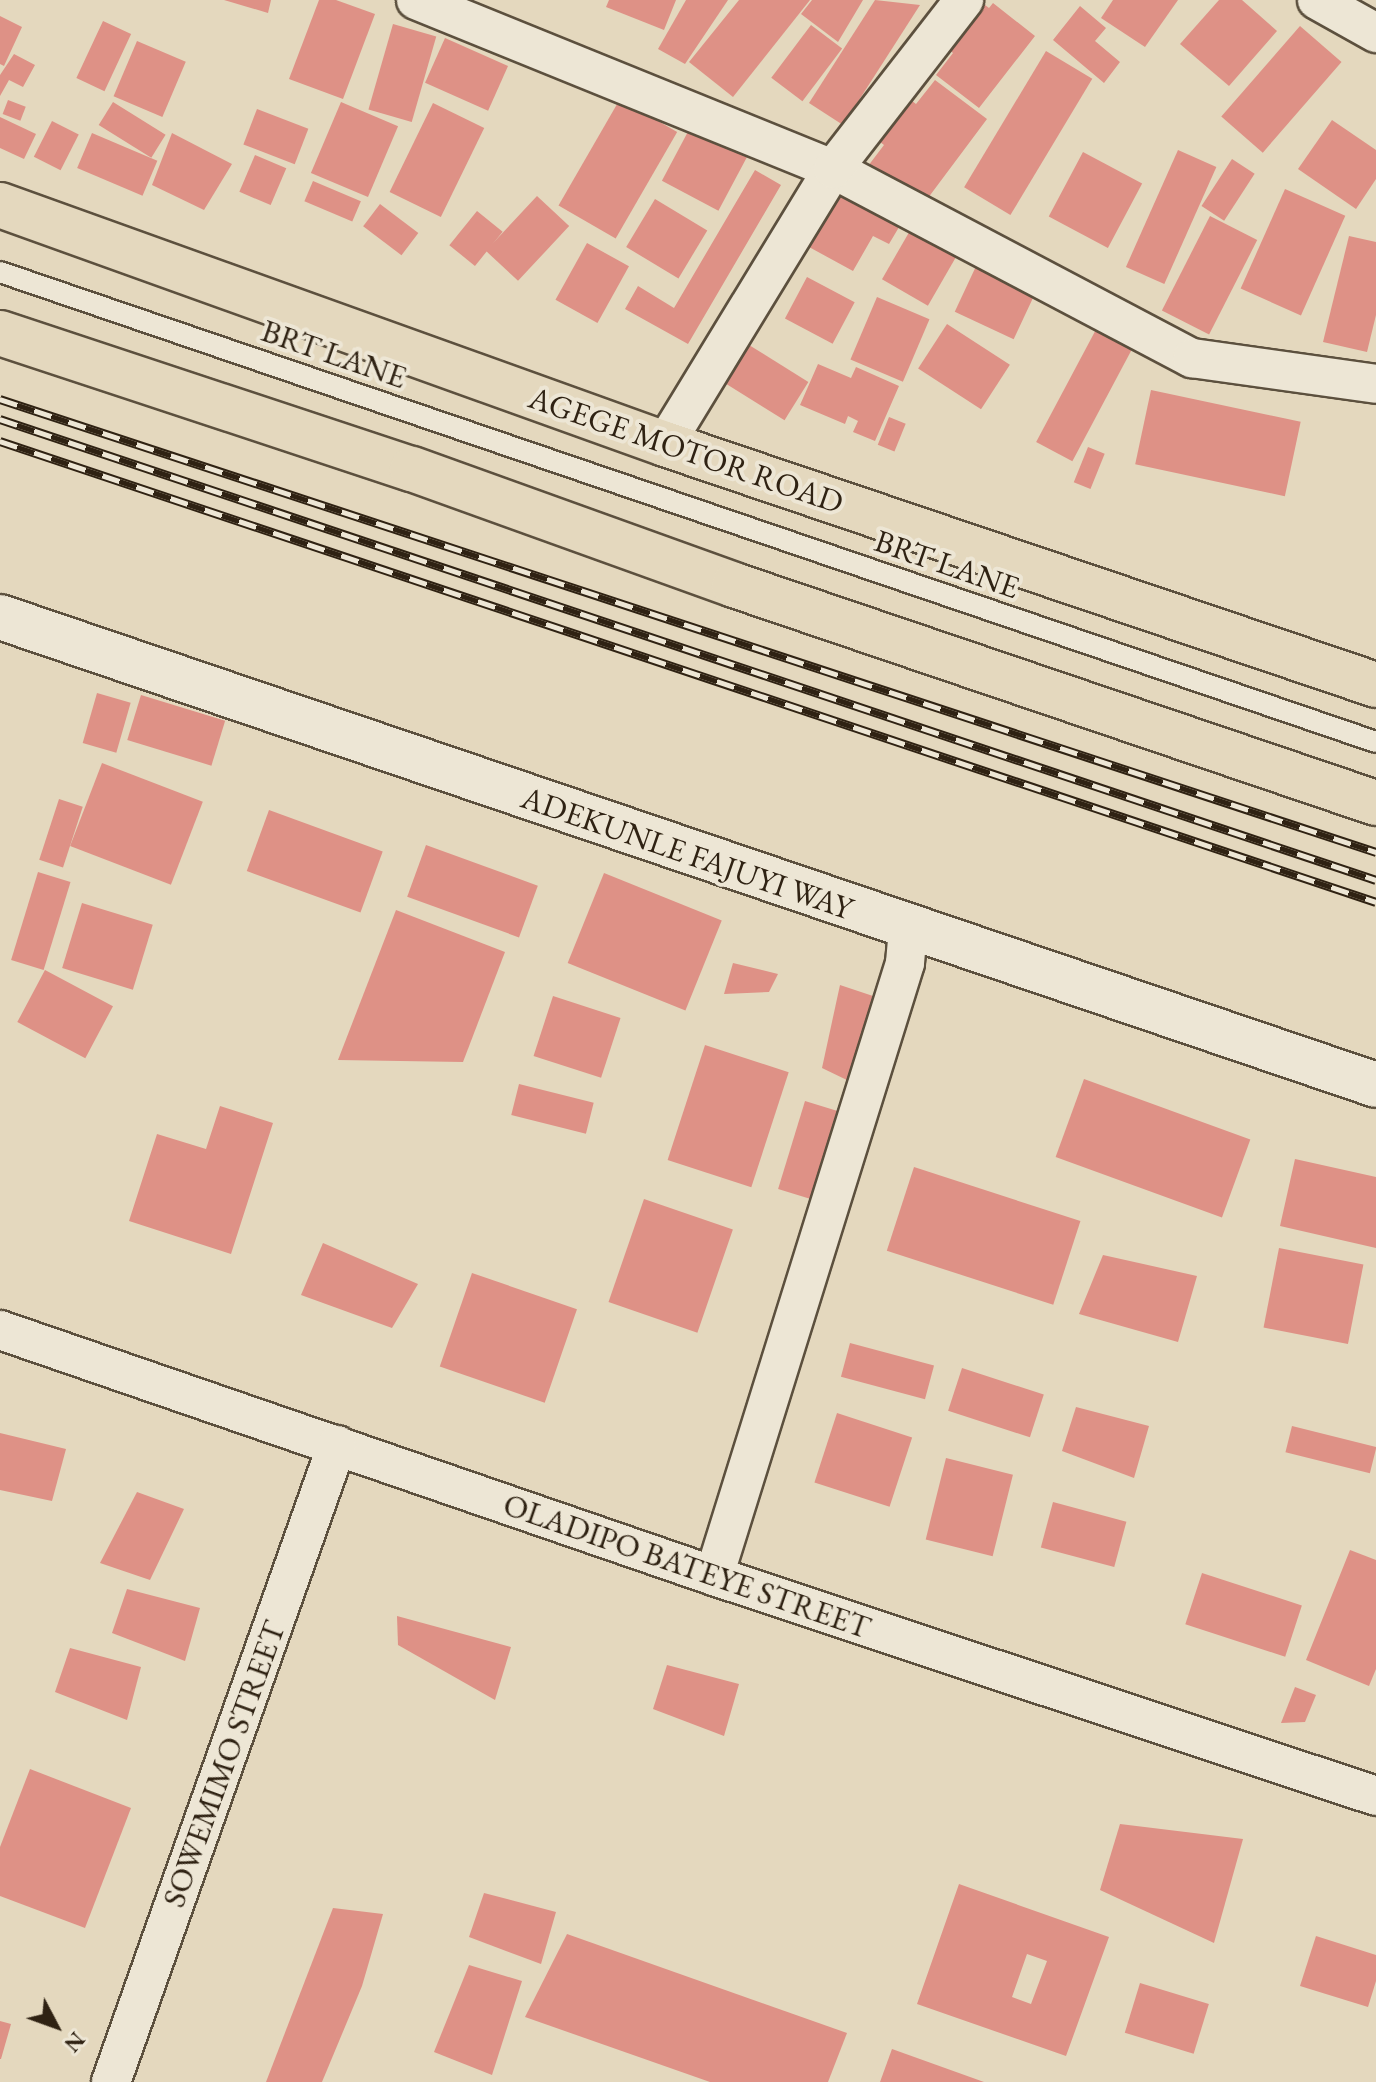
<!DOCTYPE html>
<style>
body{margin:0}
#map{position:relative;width:1376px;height:2082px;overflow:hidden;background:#e4d8be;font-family:"EB Garamond",serif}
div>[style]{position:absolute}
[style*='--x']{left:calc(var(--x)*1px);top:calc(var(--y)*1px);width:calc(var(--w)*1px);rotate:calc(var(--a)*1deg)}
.building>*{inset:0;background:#de9186;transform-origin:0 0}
.roads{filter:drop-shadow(2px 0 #5c503e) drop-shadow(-2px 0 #5c503e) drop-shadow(0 2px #5c503e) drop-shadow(0 -2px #5c503e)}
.lane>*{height:20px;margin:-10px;padding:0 10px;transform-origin:10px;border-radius:10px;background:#ede6d5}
.street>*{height:38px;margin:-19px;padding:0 19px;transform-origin:19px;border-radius:19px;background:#ede6d5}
.secondary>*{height:44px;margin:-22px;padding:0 22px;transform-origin:22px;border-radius:22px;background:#ede6d5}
.highway>*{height:44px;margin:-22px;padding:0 22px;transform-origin:22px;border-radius:22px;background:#e4d8be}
.rail>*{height:9px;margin-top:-4.5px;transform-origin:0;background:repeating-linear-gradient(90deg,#ede6d5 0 18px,#2f2213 0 36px);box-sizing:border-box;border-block:2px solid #2f2213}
span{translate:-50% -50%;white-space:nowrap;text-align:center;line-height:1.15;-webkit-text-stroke:8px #ede6d5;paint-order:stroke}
.street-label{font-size:32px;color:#2f2213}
.north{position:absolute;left:16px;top:1986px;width:80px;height:80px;-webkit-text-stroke:6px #ede6d5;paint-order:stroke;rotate:131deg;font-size:22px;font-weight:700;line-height:32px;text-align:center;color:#2f2213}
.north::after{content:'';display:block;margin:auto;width:28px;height:36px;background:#2f2213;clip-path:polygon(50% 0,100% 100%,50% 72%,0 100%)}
</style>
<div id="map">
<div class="building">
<i style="clip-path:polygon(224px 0,271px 0,268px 13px)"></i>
<i style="clip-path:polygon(319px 0,336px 0,375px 14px,343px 99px,289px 79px)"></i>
<i style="clip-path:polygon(609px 0,676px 0,664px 30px,606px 7px)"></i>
<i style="clip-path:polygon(686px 0,728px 0,685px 64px,658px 49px)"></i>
<i style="clip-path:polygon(739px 0,810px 0,733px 97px,689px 62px)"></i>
<i style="clip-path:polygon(812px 0,863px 0,838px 42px,801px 14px)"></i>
<i style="clip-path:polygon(875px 0,920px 5px,843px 125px,809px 103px)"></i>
<i style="clip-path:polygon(1113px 0,1178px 0,1145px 47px,1101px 18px)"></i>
<i style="clip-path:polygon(1219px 0,1242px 0,1277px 31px,1229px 86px,1180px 44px)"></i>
<i style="clip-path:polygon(981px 2px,989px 8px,993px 3px,1035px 36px,979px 108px,936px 75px,953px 53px,945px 46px)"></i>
<i style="clip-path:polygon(1080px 6px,1106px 28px,1095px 41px,1120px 62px,1104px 83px,1053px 40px)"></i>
<i style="clip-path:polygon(0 16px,22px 27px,4px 66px,0 64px)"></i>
<i style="left:103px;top:21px;width:31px;height:63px;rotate:25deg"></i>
<i style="left:393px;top:24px;width:45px;height:89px;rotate:16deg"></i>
<i style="left:811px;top:25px;width:39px;height:66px;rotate:37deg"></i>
<i style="left:1300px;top:26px;width:55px;height:120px;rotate:41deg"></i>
<i style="left:445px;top:38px;width:69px;height:49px;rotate:24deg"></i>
<i style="left:137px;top:41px;width:53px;height:60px;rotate:23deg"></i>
<i style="left:1046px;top:51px;width:54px;height:159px;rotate:31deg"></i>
<i style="clip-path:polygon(14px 54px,35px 65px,23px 87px,9px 80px,0 96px,0 75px)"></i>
<i style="clip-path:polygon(935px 80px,987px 119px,922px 206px,865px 170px,884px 145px,871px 135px,903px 94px,916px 104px)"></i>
<i style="left:620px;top:99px;width:66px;height:123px;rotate:30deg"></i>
<i style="left:8px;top:100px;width:19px;height:15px;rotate:21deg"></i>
<i style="left:113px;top:102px;width:62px;height:27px;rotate:32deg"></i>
<i style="left:341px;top:102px;width:62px;height:77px;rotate:23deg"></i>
<i style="left:433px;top:103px;width:57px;height:99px;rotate:26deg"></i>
<i style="left:257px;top:109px;width:55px;height:38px;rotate:21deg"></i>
<i style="clip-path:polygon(0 117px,36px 134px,24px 159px,0 148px)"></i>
<i style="clip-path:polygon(1332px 120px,1376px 150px,1376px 179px,1356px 209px,1298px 169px)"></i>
<i style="left:52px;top:121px;width:30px;height:40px;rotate:27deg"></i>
<i style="left:691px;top:126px;width:64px;height:62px;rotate:28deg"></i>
<i style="left:92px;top:133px;width:71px;height:38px;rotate:23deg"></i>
<i style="clip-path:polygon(172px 133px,232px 164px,204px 210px,152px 185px)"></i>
<i style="left:1178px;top:150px;width:42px;height:128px;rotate:24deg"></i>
<i style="left:1083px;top:152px;width:67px;height:73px;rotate:28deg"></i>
<i style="left:255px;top:155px;width:34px;height:40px;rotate:23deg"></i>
<i style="left:1232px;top:159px;width:27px;height:56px;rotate:33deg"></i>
<i style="clip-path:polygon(755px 170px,781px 185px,688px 344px,625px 309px,638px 286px,674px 308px)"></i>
<i style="left:313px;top:181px;width:52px;height:22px;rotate:23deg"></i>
<i style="clip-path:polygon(844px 183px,905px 217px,889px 244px,873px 236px,853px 271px,809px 247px)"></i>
<i style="left:1285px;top:189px;width:66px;height:109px;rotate:24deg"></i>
<i style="left:537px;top:196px;width:44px;height:75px;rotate:43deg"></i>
<i style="left:655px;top:199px;width:61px;height:56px;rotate:31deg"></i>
<i style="left:380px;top:204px;width:48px;height:28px;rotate:37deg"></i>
<i style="left:477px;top:211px;width:33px;height:44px;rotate:39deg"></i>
<i style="left:1210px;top:216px;width:53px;height:106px;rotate:27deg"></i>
<i style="left:915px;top:222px;width:53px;height:66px;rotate:30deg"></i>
<i style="clip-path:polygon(1349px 236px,1376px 242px,1376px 315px,1367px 352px,1323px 342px)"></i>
<i style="left:587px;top:243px;width:48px;height:65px;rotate:29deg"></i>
<i style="left:978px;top:262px;width:65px;height:55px;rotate:25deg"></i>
<i style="left:807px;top:277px;width:54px;height:47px;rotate:28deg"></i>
<i style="left:877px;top:297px;width:57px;height:68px;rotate:23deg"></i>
<i style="left:1100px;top:322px;width:41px;height:136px;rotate:28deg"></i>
<i style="left:947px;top:324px;width:75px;height:53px;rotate:33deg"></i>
<i style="left:749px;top:345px;width:70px;height:45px;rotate:32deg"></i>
<i style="clip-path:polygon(818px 364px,851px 378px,856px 367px,899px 386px,875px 441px,853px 432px,858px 421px,848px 416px,845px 424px,800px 405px)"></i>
<i style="left:1151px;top:390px;width:153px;height:76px;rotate:12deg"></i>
<i style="left:889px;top:417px;width:18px;height:30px;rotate:22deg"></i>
<i style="left:1088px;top:447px;width:18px;height:38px;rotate:22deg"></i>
<i style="left:97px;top:693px;width:35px;height:52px;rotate:16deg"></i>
<i style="left:141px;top:695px;width:88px;height:47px;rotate:17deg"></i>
<i style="left:102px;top:763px;width:108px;height:89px;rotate:21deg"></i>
<i style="left:59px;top:799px;width:25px;height:64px;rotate:18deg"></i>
<i style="left:269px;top:810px;width:121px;height:65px;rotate:20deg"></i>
<i style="left:426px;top:845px;width:119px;height:55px;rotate:20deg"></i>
<i style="left:38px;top:872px;width:34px;height:92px;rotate:17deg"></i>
<i style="left:604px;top:873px;width:127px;height:97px;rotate:22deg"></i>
<i style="left:82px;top:903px;width:74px;height:68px;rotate:17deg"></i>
<i style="clip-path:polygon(396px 910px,505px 952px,463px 1062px,338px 1060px)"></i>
<i style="clip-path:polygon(733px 963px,778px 974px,769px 992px,724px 994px)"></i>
<i style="left:45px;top:970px;width:77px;height:59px;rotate:28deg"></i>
<i style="clip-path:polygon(840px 985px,882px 999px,851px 1082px,822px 1068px)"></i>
<i style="left:553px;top:996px;width:71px;height:63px;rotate:18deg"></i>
<i style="left:705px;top:1045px;width:88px;height:121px;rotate:18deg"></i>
<i style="left:1084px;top:1079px;width:177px;height:83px;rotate:20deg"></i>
<i style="left:519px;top:1084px;width:77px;height:32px;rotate:14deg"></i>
<i style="left:805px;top:1101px;width:34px;height:92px;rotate:17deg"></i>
<i style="clip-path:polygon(220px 1106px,273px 1123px,231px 1254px,129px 1221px,157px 1134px,206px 1149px)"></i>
<i style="clip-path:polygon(1295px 1159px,1376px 1177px,1376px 1248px,1280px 1226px)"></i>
<i style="left:914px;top:1167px;width:175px;height:88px;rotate:18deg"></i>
<i style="left:644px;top:1199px;width:94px;height:109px;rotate:19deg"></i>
<i style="clip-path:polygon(323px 1243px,418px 1284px,392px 1328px,301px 1295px)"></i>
<i style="left:1279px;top:1248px;width:86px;height:81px;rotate:11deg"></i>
<i style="clip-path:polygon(1103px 1255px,1197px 1276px,1178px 1342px,1079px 1314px)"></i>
<i style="left:472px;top:1273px;width:111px;height:99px;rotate:19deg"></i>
<i style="left:850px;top:1343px;width:87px;height:35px;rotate:15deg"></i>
<i style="left:962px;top:1368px;width:86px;height:45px;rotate:18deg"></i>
<i style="clip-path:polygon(1076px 1407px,1149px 1426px,1134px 1478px,1062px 1451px)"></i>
<i style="left:837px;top:1413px;width:79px;height:73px;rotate:18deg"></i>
<i style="left:1292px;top:1426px;width:87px;height:27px;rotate:14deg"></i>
<i style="clip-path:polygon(0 1433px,66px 1449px,52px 1501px,0 1490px)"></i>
<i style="left:946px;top:1458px;width:69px;height:84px;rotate:14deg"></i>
<i style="clip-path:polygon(137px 1492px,184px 1509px,150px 1580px,100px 1563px)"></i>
<i style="left:1053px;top:1502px;width:76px;height:47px;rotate:15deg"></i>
<i style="clip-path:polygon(1350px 1550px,1376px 1560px,1376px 1669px,1369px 1686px,1306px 1660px)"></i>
<i style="left:1202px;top:1573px;width:105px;height:54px;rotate:18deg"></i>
<i style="clip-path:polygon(127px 1589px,200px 1608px,185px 1661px,112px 1633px)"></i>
<i style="clip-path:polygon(397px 1616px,511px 1647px,495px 1700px,398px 1645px)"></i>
<i style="clip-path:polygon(70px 1648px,141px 1667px,127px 1720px,55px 1692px)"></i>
<i style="clip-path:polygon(667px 1665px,739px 1684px,724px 1736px,653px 1709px)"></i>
<i style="clip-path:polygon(1295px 1687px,1316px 1695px,1305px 1722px,1281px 1723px)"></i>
<i style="clip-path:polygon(30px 1769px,131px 1808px,85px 1928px,0 1896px,0 1847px)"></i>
<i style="clip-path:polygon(1120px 1824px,1243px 1839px,1214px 1943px,1100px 1890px)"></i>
<i style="clip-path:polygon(evenodd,959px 1884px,1109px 1937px,1066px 2056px,917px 2004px,959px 1884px,1027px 1954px,1047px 1961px,1031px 2004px,1012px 1997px,1027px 1954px)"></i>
<i style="clip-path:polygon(484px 1893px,556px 1912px,541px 1964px,469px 1937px)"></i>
<i style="clip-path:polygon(333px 1908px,383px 1914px,362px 1986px,322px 2082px,266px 2082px)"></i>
<i style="clip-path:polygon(567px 1934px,847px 2033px,828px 2082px,710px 2082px,525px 2017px)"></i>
<i style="clip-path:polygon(1316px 1936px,1376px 1955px,1376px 1981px,1368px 2007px,1300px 1986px)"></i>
<i style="clip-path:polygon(469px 1965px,522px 1981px,492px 2075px,434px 2052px)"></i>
<i style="left:1140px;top:1983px;width:72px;height:52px;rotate:17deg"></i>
<i style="clip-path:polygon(0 2021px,11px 2024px,1px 2059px,0 2059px)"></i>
<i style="clip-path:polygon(892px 2049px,984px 2082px,880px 2082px)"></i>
</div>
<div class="roads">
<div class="lane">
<i style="--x:0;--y:272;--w:1454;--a:18.86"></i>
</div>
<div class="street">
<i style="--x:416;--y:0;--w:450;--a:22.1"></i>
<i style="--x:833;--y:169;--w:406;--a:27.8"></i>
<i style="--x:1192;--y:358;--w:186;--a:8"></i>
<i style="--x:1317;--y:0;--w:68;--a:29.2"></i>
<i style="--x:665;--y:444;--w:322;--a:-58.6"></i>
<i style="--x:833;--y:169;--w:214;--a:-52.2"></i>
<i style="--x:0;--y:1330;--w:755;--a:19.01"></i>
<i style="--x:714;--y:1576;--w:698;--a:18.38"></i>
<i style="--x:714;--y:1576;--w:642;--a:-72.69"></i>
<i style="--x:905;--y:963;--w:34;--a:-85"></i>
<i style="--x:111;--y:2082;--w:676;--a:-70.47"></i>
</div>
<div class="secondary">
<i style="--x:0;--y:617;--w:1453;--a:18.78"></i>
</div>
<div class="highway">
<i style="--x:0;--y:205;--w:707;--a:19.77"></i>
<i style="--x:665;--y:444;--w:751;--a:18.72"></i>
<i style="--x:0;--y:333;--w:434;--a:18.3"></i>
<i style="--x:412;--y:469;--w:342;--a:19.8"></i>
<i style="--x:734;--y:585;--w:678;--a:18.76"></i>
</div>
</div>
<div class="rail">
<i style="--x:0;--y:399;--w:1449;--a:18.22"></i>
<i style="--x:0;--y:419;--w:1451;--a:18.52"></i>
<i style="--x:0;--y:441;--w:1451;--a:18.52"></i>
</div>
<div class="street-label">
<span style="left:334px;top:354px;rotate:19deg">BRT LANE</span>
<span style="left:686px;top:450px;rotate:19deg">AGEGE MOTOR ROAD</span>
<span style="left:947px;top:564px;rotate:19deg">BRT LANE</span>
<span style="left:687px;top:853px;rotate:19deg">ADEKUNLE FAJUYI WAY</span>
<span style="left:687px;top:1566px;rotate:19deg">OLADIPO BATEYE STREET</span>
<span style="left:224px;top:1764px;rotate:-70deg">SOWEMIMO STREET</span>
</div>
<div class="north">N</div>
</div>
